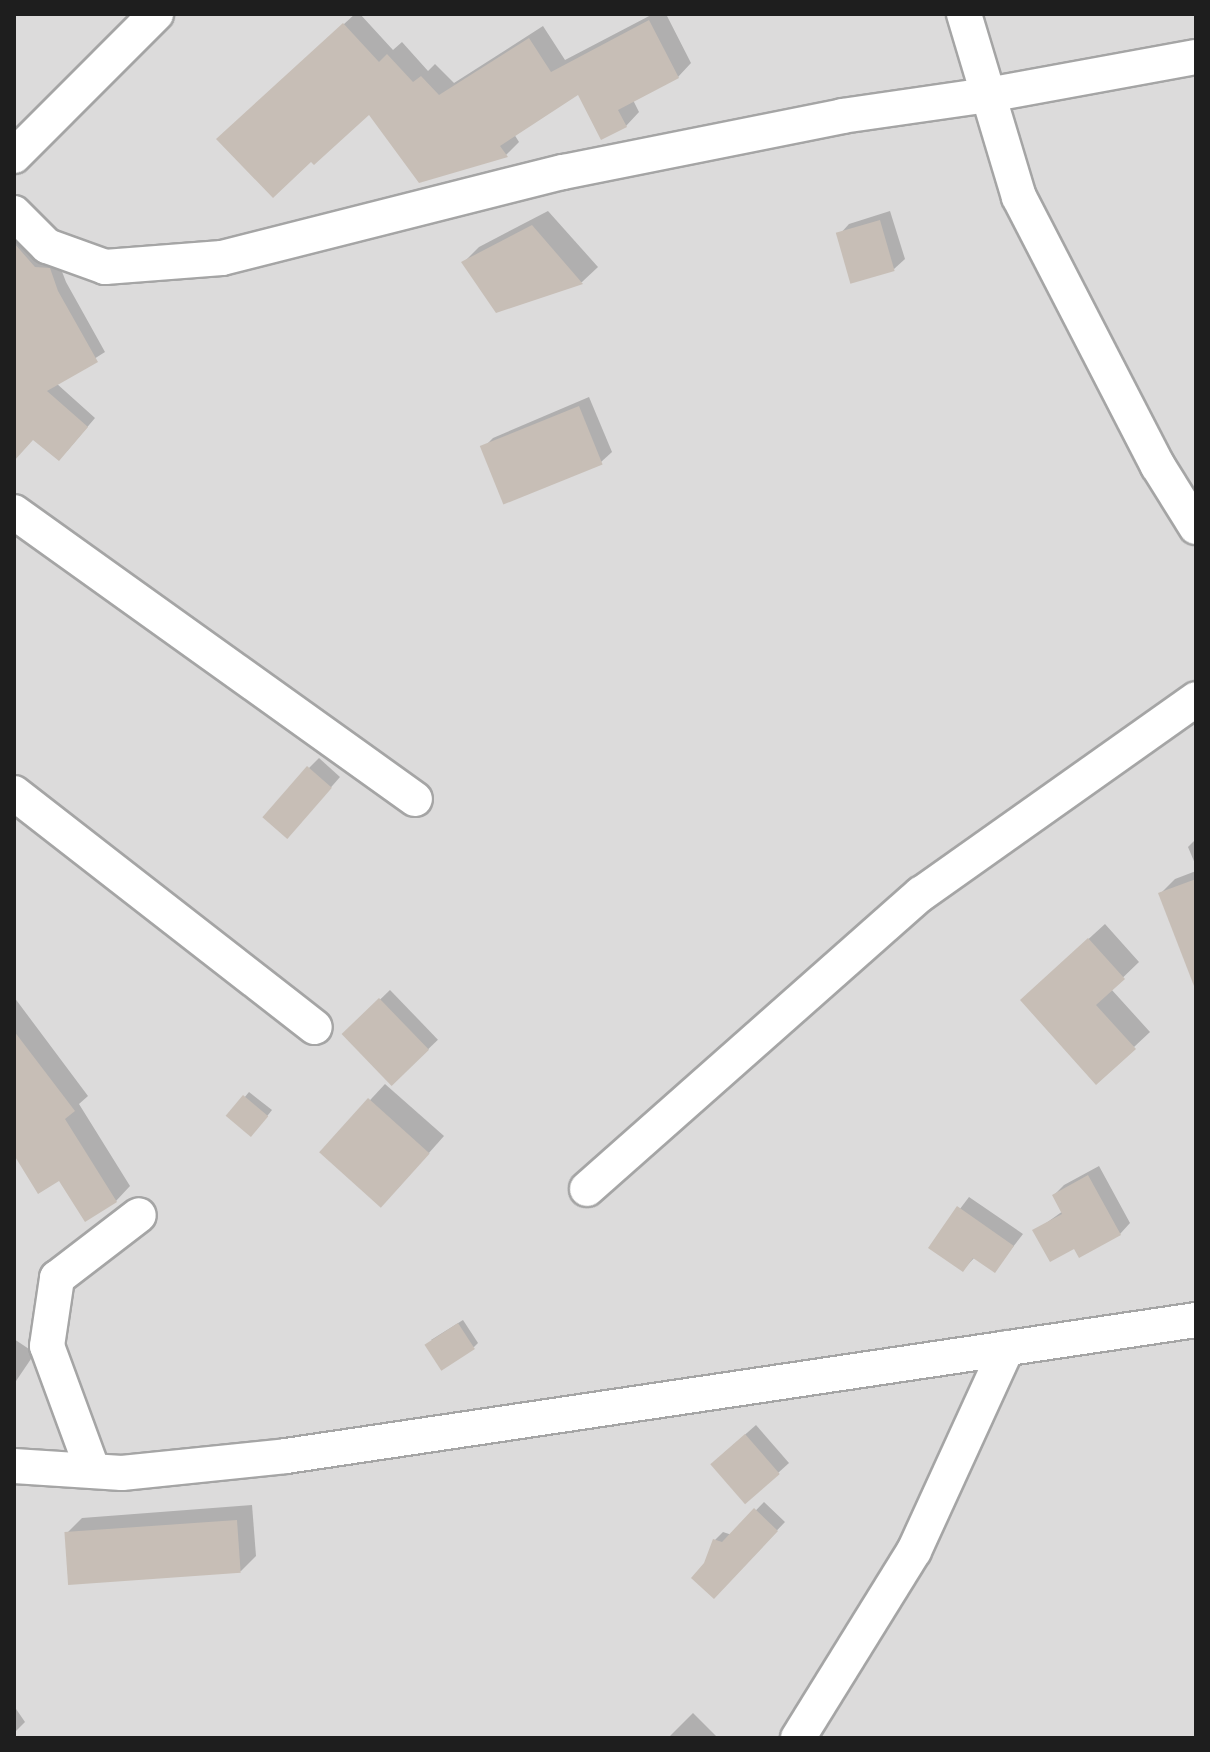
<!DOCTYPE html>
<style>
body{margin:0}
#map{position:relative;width:1210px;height:1752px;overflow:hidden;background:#f0ebe3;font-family:"Noto Sans",sans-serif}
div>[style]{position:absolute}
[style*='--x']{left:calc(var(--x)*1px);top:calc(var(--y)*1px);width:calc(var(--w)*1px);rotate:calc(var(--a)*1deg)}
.residential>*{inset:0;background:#dcdbdb;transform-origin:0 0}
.shadow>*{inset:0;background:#0003;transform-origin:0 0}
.building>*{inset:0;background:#c7beb6;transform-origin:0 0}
.roads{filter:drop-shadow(2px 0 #a5a5a5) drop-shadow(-2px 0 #a5a5a5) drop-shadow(0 2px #a5a5a5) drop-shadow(0 -2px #a5a5a5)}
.minor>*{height:34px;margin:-17px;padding:0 17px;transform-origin:17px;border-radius:17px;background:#fff}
span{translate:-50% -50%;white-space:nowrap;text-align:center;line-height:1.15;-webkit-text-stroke:6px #fff;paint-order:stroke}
.frame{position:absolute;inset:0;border:16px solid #1e1e1e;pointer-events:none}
</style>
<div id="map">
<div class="residential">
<i style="left:14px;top:14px;width:1182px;height:1724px"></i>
</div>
<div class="shadow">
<i style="clip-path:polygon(355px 14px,360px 14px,393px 50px,402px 42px,428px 71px,435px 64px,454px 83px,543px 26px,565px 60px,653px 14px,666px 14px,691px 63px,678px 77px,633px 100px,639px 112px,626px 126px,578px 92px,514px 134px,519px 142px,506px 155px,370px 112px,232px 126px)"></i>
<i style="clip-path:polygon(548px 211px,598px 267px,582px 282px,497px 311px,464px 262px,479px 247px)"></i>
<i style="clip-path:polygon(890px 211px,905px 259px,894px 269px,839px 235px,849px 224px)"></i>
<i style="clip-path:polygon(14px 226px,58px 261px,66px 282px,105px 352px,56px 383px,95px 418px,67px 451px,34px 438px,14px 448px)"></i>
<i style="clip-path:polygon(589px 397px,612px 452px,601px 462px,483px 448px,493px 438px)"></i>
<i style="clip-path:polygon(319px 758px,340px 777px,297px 826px,309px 768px)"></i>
<i style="clip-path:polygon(1196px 839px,1196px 866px,1188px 847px)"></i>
<i style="clip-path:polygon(1196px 871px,1196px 931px,1160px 894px,1175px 879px)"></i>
<i style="clip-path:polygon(1105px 924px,1139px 962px,1111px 989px,1150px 1032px,1134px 1047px,1038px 985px)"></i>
<i style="left:390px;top:990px;width:69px;height:63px;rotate:46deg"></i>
<i style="clip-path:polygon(14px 997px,88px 1096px,79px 1104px,130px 1186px,116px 1201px,60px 1179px,14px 1155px)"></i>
<i style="clip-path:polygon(385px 1084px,444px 1136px,397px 1189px,322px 1152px)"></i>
<i style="clip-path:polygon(249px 1092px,272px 1110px,256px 1130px,229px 1116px)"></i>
<i style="clip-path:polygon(1099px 1166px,1130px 1223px,1120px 1234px,1075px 1246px,1035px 1231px,1063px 1211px,1054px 1195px,1064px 1185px)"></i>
<i style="clip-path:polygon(969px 1197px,1023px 1234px,995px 1270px,975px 1257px,963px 1270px,931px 1247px)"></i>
<i style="clip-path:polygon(463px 1320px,478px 1343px,474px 1347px,431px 1340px)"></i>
<i style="clip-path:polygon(14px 1339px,35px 1353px,14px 1384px)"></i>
<i style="clip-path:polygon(756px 1425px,789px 1463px,778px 1473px,723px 1454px)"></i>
<i style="clip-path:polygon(764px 1502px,785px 1522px,714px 1596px,706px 1564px,715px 1540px,723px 1532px,732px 1535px)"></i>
<i style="clip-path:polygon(252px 1505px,256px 1556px,241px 1571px,66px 1534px,82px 1518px)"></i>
<i style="clip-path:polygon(14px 1706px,25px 1722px,14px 1733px)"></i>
<i style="clip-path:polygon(693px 1713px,718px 1738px,668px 1738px)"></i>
</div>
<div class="building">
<i style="clip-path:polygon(649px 20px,679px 78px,618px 110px,627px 127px,601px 140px,578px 95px,500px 146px,508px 157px,419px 183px,369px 115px,314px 165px,311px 162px,273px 198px,216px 139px,343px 23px,379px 62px,387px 54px,413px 82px,421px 76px,439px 95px,529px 38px,551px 72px)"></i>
<i style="left:880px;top:220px;width:53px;height:46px;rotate:74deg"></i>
<i style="clip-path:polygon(532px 225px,583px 284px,496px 313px,461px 262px)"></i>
<i style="clip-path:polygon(14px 243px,35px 267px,50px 268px,58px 291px,98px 362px,47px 391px,88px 427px,59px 461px,33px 440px,14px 461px)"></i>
<i style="left:579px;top:406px;width:63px;height:107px;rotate:68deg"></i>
<i style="left:307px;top:766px;width:33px;height:68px;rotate:41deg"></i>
<i style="clip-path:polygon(1196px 879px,1196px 986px,1194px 986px,1158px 893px)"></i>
<i style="clip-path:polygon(1088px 938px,1125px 979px,1096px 1005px,1136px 1049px,1096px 1085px,1020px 1000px)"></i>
<i style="left:379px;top:998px;width:72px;height:52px;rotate:46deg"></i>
<i style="clip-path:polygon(14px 1031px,75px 1111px,65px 1119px,117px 1202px,85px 1222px,59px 1181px,38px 1194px,14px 1155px)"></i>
<i style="left:243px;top:1095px;width:33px;height:27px;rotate:40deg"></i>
<i style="left:368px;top:1098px;width:83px;height:73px;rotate:42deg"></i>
<i style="clip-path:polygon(1088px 1175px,1121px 1235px,1079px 1258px,1074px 1249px,1050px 1262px,1032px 1230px,1062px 1214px,1052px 1195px)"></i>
<i style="clip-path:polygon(957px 1206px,1014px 1246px,995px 1273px,973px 1258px,963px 1272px,928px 1248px)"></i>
<i style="left:458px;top:1323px;width:31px;height:40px;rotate:57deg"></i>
<i style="left:745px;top:1434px;width:53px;height:46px;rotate:49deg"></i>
<i style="clip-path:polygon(754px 1508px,778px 1531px,714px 1599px,691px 1578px,704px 1563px,713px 1539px,722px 1542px)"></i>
<i style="left:237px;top:1520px;width:53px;height:173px;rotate:86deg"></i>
</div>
<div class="roads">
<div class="minor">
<i style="--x:964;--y:14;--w:191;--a:73.3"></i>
<i style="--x:1019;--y:197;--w:303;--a:62.7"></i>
<i style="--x:1158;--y:466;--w:72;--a:58.1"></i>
<i style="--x:14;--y:156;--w:201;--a:-45"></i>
<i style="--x:14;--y:213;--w:47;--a:45"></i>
<i style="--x:47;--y:246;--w:62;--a:19.9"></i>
<i style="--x:105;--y:267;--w:117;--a:-4.4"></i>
<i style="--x:222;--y:258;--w:352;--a:-14.2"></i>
<i style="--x:563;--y:172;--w:285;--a:-11.3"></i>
<i style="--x:842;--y:116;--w:148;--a:-8.2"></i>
<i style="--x:988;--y:95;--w:211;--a:-10.4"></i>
<i style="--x:14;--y:512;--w:493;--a:35.6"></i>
<i style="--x:14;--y:793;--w:381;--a:37.9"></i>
<i style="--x:587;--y:1189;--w:446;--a:-41.5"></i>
<i style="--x:921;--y:894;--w:337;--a:-35.3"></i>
<i style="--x:14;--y:1466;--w:108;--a:3.7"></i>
<i style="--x:122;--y:1473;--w:165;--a:-5.9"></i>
<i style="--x:286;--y:1456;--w:920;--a:-8.5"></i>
<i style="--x:93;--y:1471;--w:133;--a:-110.2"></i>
<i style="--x:47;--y:1346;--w:69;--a:-81.6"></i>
<i style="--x:57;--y:1278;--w:103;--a:-37.5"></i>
<i style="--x:798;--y:1738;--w:220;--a:-58.2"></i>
<i style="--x:914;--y:1551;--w:223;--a:-65.4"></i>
</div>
</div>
<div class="frame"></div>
</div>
